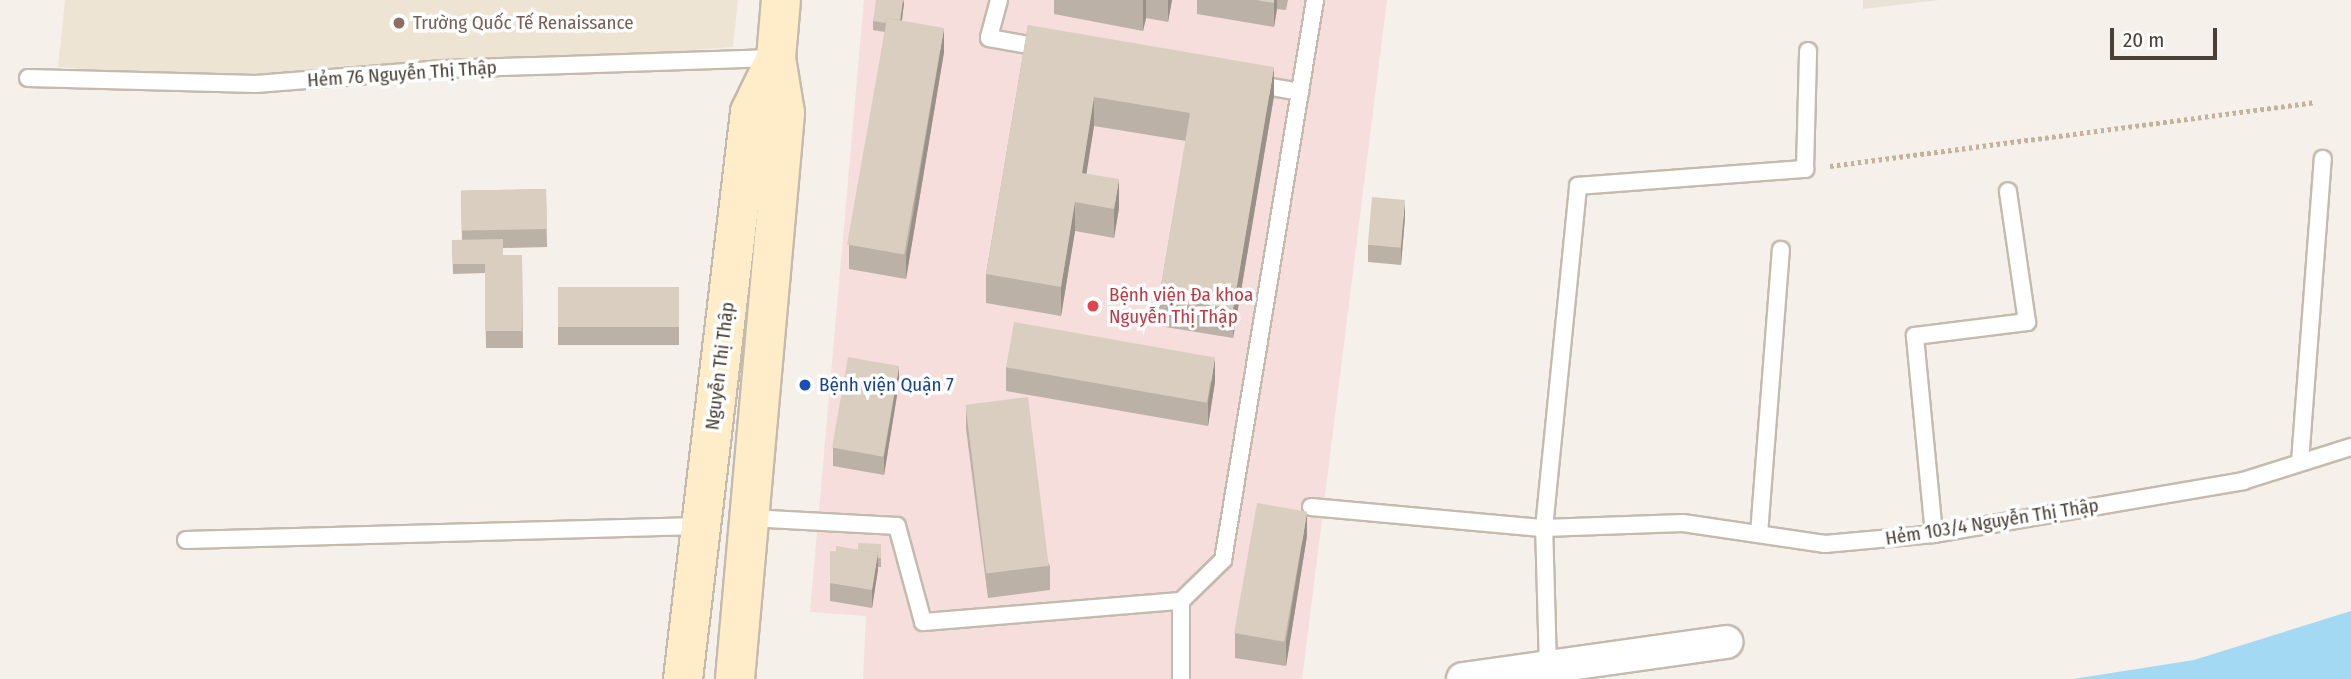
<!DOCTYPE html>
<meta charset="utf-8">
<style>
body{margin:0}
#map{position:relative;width:2351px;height:679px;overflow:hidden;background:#f5f0e9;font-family:"Fira Sans Condensed",sans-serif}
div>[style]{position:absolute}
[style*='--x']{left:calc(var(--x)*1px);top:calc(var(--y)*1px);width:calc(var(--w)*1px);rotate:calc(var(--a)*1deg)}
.residential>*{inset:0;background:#e9e2d7}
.education>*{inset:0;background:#eee4d3}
.medical>*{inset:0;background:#f6dedd}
.water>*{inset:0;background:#a4d9f3}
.path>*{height:4.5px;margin-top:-2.25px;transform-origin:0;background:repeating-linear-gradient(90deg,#c3b29c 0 3.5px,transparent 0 7px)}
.roads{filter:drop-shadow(2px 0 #c4baae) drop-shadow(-2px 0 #c4baae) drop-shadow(0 2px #c4baae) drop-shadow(0 -2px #c4baae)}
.lane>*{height:16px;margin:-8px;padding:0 8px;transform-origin:8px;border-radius:8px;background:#fff}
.street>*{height:32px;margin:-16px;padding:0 16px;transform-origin:16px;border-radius:16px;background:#fff}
.secondary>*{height:38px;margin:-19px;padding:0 19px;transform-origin:19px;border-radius:19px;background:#ffedc9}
.wall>*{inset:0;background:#bbb1a6;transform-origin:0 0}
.shaded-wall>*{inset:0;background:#999087}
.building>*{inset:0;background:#dacec1;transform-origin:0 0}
.dots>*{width:19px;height:19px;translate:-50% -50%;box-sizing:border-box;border:4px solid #fff;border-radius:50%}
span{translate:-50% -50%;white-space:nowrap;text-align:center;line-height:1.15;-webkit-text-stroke:7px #fff;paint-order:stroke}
.education-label{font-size:19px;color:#785e54}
.left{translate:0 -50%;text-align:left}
.street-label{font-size:19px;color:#494137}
.health-label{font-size:19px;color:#be3a42}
.transit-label{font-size:19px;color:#164399}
.scale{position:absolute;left:2110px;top:28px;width:107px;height:32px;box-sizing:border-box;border:4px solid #494137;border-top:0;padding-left:9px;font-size:21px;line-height:24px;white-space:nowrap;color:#494137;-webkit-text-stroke:5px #fff;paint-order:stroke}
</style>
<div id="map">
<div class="residential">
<i style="clip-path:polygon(1863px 0,1939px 0,1863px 9px)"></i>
</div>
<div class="education">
<i style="clip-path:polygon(65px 0,738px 0,733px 47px,256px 84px,58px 67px)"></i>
</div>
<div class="medical">
<i style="clip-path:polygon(864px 0,1387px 0,1302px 679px,863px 679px,866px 616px,810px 612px)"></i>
</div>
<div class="water">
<i style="clip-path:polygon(2351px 611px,2351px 679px,2073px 679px,2194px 660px)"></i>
</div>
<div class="path">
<i style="--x:1830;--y:166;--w:490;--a:-7.5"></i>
</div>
<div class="roads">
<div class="lane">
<i style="--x:999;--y:0;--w:39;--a:105"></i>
<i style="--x:989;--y:38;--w:58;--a:10"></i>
<i style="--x:28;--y:78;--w:228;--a:1.5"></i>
<i style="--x:256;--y:84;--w:188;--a:-4.6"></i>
<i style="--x:443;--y:69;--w:331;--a:-1.9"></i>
<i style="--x:1254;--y:84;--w:47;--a:9.9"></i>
<i style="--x:2300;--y:462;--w:304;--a:-85.7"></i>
<i style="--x:1311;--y:507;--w:234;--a:5.2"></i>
<i style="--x:1544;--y:528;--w:139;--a:-2.1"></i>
<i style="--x:1683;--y:523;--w:144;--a:8.4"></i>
<i style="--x:1825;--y:544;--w:109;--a:-5.2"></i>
<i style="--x:1934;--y:534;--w:314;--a:-9.7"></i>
<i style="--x:2243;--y:481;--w:113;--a:-17.5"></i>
<i style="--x:750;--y:518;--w:147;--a:3.1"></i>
<i style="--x:897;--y:526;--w:99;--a:74.8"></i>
<i style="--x:923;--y:622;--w:259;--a:-4.7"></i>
<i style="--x:1181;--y:601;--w:59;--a:-44.3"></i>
<i style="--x:1223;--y:560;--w:568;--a:-80.67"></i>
<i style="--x:1759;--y:534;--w:285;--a:-85.6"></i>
<i style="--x:1934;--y:534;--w:199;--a:-95.5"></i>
<i style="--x:1915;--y:336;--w:113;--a:-7.1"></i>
<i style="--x:2027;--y:322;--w:132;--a:-98.3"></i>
<i style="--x:186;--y:540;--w:515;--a:-1.56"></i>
<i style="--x:1181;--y:601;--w:78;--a:90"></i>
<i style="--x:1548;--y:667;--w:139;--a:-91.6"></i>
<i style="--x:1544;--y:528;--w:344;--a:-84.3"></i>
<i style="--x:1578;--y:186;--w:228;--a:-4.3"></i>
<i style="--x:1805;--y:169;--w:118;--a:-88.5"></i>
</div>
<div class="street">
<i style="--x:1463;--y:679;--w:266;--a:-8"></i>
</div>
<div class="secondary">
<i style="--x:683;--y:679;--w:571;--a:-83.26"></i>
<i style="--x:750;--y:112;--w:60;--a:-64.3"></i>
<i style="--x:735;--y:679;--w:568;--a:-84.95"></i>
<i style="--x:785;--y:113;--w:56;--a:-99.3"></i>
<i style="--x:776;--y:58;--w:58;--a:-85.1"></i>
</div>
</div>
<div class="wall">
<i style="clip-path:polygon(904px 0,902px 21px,944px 52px,906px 279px,849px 269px,849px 245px,885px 32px,873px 30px,873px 21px)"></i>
<i style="clip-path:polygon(1054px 0,1172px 0,1168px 22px,1146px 18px,1143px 31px,1054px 14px)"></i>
<i style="clip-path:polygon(1197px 0,1288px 0,1286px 10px,1277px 9px,1274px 27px,1197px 14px)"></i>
<i style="clip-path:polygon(1028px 25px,1274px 96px,1233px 338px,1159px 326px,1159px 297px,1186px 141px,1094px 126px,1086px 173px,1119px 208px,1114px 238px,1075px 231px,1061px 316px,986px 303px,986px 274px)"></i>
<i style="clip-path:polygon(546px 189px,547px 247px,503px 248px,503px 255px,522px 255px,523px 348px,486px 348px,485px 273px,453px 274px,452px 240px,462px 240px,461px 191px)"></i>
<i style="clip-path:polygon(1405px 217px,1401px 265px,1368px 262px,1368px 245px)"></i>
<i style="left:679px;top:287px;width:58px;height:121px;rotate:90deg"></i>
<i style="clip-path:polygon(1006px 367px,1215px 382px,1208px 426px,1006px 391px)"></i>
<i style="clip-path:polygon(899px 383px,884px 475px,833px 466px,833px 448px)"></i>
<i style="clip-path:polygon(966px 405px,1050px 566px,1050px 590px,988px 598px,966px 429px)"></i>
<i style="clip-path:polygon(1307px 536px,1286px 666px,1235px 658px,1235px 633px)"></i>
<i style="clip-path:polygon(881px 544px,881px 567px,878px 567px,872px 608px,830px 601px,830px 551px,836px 551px,858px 550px)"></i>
</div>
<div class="shaded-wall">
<i style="clip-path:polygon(903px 0,904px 4px,900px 34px,900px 25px)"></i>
<i style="clip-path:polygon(1143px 0,1146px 0,1146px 18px,1143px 31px)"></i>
<i style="clip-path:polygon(1168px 0,1172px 0,1168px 22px)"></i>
<i style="clip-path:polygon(1274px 0,1277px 0,1277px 9px,1274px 27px)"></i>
<i style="clip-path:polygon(944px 28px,944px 52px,906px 279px,906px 255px)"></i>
<i style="clip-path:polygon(1274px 67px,1274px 96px,1233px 338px,1233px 309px)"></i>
<i style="clip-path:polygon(1094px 97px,1094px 126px,1082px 202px,1082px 173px)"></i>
<i style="clip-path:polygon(1119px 179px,1119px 208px,1114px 238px,1114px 209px)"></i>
<i style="clip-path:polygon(1405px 200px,1405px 217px,1401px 265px,1401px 248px)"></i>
<i style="clip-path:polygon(1075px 202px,1075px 231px,1061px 316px,1061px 287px)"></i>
<i style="clip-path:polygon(1215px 358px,1215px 382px,1208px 426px,1208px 402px)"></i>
<i style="clip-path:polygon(899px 366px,899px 383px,884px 475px,884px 457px)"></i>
<i style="clip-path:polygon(1307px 512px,1307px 536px,1286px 666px,1286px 642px)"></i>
<i style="clip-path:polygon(878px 553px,878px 570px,872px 608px,872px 590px)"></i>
</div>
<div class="building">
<i style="clip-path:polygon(876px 0,903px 0,900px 20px,887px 18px,886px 23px,873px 21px)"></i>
<i style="clip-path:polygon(1256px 0,1274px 0,1274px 3px)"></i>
<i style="left:887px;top:18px;width:58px;height:230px;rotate:10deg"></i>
<i style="clip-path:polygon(1028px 25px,1274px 67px,1233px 309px,1159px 297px,1190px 113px,1094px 97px,1082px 173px,1119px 179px,1114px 209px,1075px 202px,1061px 287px,986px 274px)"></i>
<i style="left:546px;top:189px;width:40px;height:85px;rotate:89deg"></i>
<i style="left:1372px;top:197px;width:33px;height:48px;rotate:5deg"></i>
<i style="clip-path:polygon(503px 239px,503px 255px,485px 255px,485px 264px,453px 264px,452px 240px)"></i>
<i style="left:485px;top:255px;width:37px;height:76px"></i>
<i style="left:679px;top:287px;width:40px;height:121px;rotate:90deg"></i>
<i style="left:1014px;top:322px;width:204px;height:46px;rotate:10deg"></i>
<i style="left:848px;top:357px;width:52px;height:92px;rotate:10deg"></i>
<i style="left:1028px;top:397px;width:170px;height:63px;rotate:83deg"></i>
<i style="left:1257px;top:503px;width:51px;height:132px;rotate:10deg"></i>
<i style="clip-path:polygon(858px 543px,881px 544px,881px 558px,878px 558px,878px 553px,858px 550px)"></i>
<i style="clip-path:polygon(836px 546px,878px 553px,872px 590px,830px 583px,830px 551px,836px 551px)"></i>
</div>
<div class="dots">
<i style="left:399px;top:23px;background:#8d6e63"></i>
<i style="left:1093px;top:306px;background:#e0444e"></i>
<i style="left:805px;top:385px;background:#1a4fb4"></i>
</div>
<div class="education-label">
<span class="left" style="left:413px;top:23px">Trường Quốc Tế Renaissance</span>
</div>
<div class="street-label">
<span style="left:402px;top:74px;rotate:-4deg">Hẻm 76 Nguyễn Thị Thập</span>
<span style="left:720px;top:366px;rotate:-83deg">Nguyễn Thị Thập</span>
<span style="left:1992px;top:522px;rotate:-9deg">Hẻm 103/4 Nguyễn Thị Thập</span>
</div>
<div class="health-label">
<span class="left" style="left:1109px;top:306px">Bệnh viện Đa khoa<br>Nguyễn Thị Thập</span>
</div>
<div class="transit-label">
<span class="left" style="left:819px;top:385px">Bệnh viện Quận 7</span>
</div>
<div class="scale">20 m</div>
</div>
